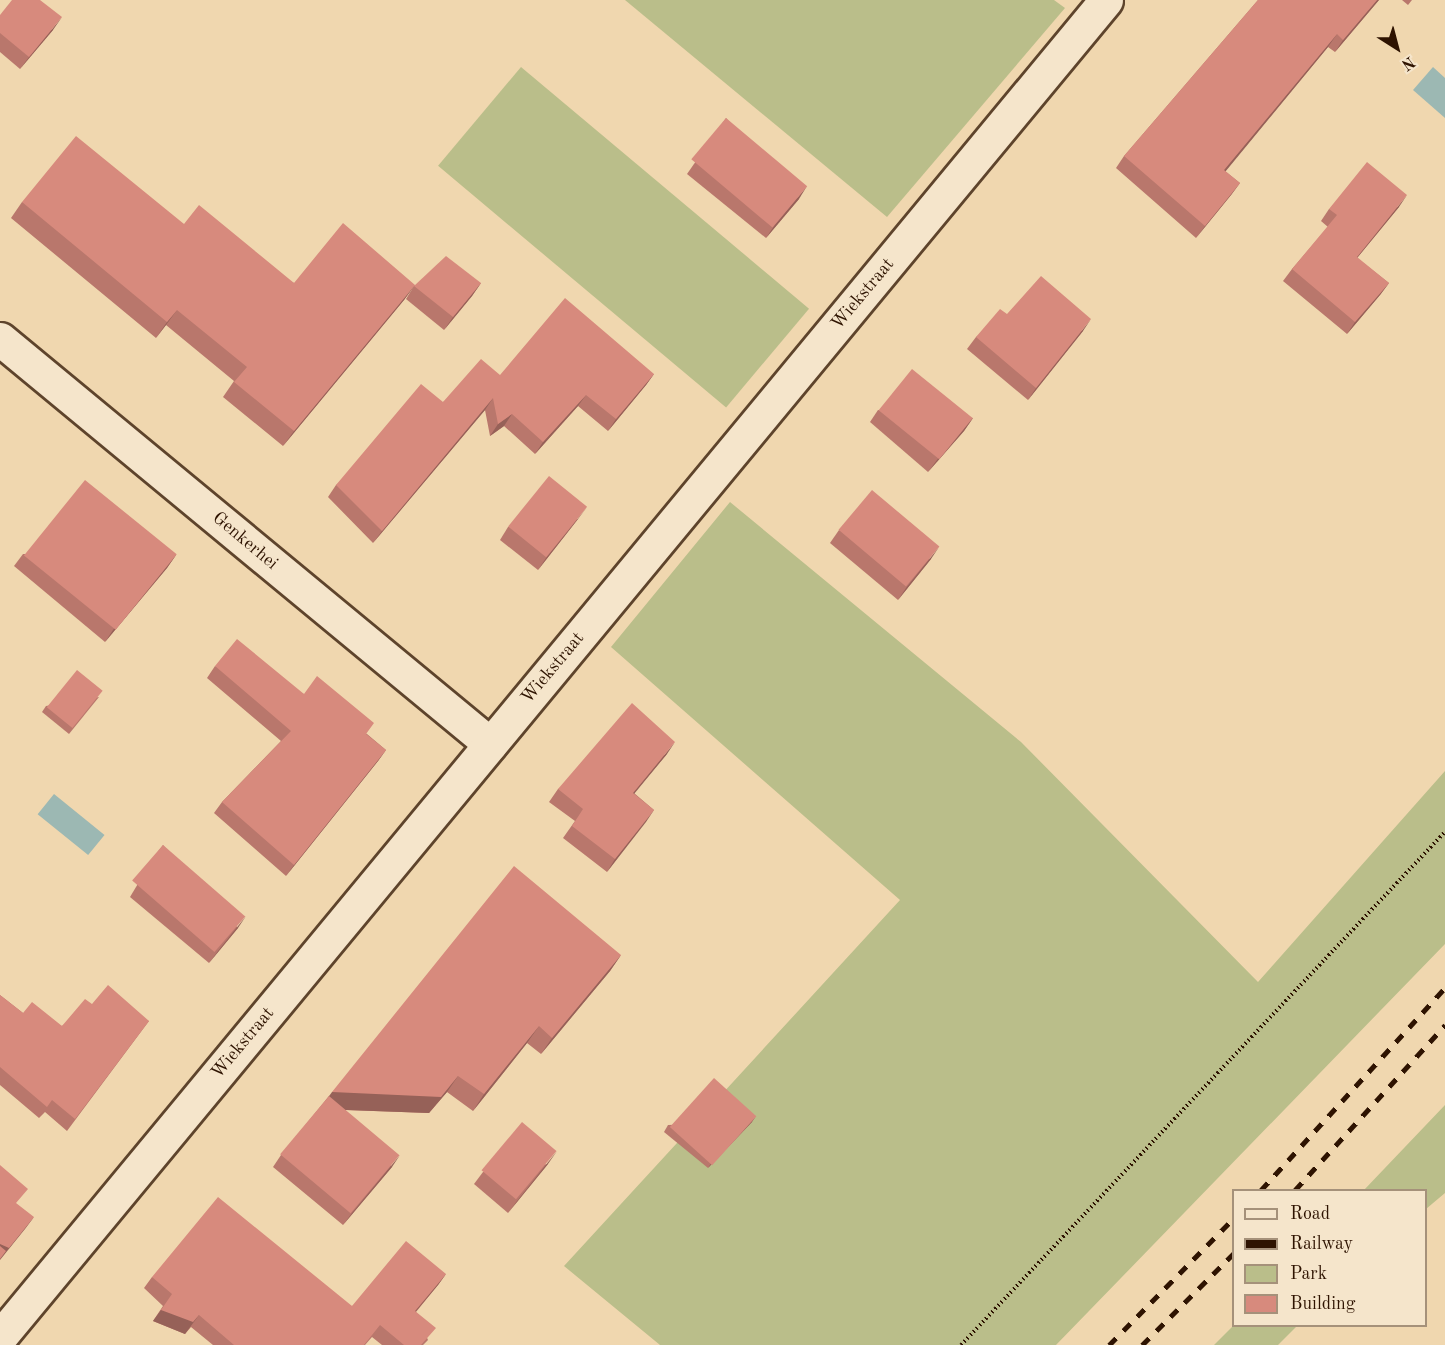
<!DOCTYPE html>
<style>
body{margin:0}
#map{position:relative;width:1445px;height:1345px;overflow:hidden;background:#f0d7af;font-family:"Old Standard TT",serif}
div>[style]{position:absolute}
[style*='--x']{left:calc(var(--x)*1px);top:calc(var(--y)*1px);width:calc(var(--w)*1px);rotate:calc(var(--a)*1deg)}
.green>*{inset:0;background:#babe8a;transform-origin:0 0}
.water>*{inset:0;background:#9cb8b3;transform-origin:0 0}
.path>*{height:4px;margin-top:-2px;transform-origin:0;background:repeating-linear-gradient(90deg,#2e1301 0 1.5px,transparent 0 4.5px)}
.roads{filter:drop-shadow(2px 0 #5e442c) drop-shadow(-2px 0 #5e442c) drop-shadow(0 2px #5e442c) drop-shadow(0 -2px #5e442c)}
.street>*{height:33px;margin:-16.5px;padding:0 16.5px;transform-origin:16.5px;border-radius:16.5px;background:#f5e5cb}
.rail>*{height:4.5px;margin-top:-2.25px;transform-origin:0;background:repeating-linear-gradient(90deg,#2e1301 0 10px,transparent 0 20px)}
.wall>*{inset:0;background:#b9776c}
.shaded-wall>*{inset:0;background:#966158}
.building>*{inset:0;background:#d78a7d;transform-origin:0 0}
span{translate:-50% -50%;white-space:nowrap;text-align:center;line-height:1.15;-webkit-text-stroke:4.5px #f5e5cb;paint-order:stroke}
.street-label{font-size:18px;color:#2e1301}
.legend{position:absolute;left:1232px;top:1189px;width:195px;height:138px;box-sizing:border-box;background:#f5e5cb;border:2px solid #a5917a;margin:0;padding:8px 10px;list-style:none;font-size:18px;color:#2e1301}
.legend li{display:flex;align-items:center;gap:12px;height:30px}
.legend b{width:30px;border:2px solid #a5917a}
.north{position:absolute;left:1367px;top:18px;width:60px;height:60px;-webkit-text-stroke:4px #f5e5cb;paint-order:stroke;rotate:144deg;font-size:16px;font-weight:700;line-height:24px;text-align:center;color:#2e1301}
.north::after{content:'';display:block;margin:auto;width:21px;height:27px;background:#2e1301;clip-path:polygon(50% 0,100% 100%,50% 72%,0 100%)}
</style>
<div id="map">
<div class="green">
<i style="clip-path:polygon(625px 0,1054px 0,1065px 8px,887px 217px)"></i>
<i style="left:521px;top:67px;width:376px;height:129px;rotate:40deg"></i>
<i style="clip-path:polygon(730px 502px,1021px 742px,1258px 982px,1445px 771px,1445px 944px,1056px 1345px,660px 1345px,564px 1266px,900px 900px,611px 647px)"></i>
<i style="clip-path:polygon(1445px 1105px,1445px 1193px,1426px 1209px,1426px 1190px,1364px 1190px)"></i>
<i style="clip-path:polygon(1234px 1325px,1234px 1326px,1297px 1326px,1278px 1345px,1214px 1345px)"></i>
</div>
<div class="water">
<i style="clip-path:polygon(1433px 67px,1445px 78px,1445px 118px,1413px 90px)"></i>
<i style="left:54px;top:794px;width:65px;height:26px;rotate:39deg"></i>
</div>
<div class="path">
<i style="--x:961;--y:1345;--w:705;--a:-46.67"></i>
</div>
<div class="roads">
<div class="street">
<i style="--x:0;--y:339;--w:636;--a:39.57"></i>
<i style="--x:0;--y:1337;--w:1735;--a:-50.4"></i>
</div>
</div>
<div class="rail">
<i style="--x:1261;--y:1190;--w:273;--a:-47.7"></i>
<i style="--x:1295;--y:1190;--w:223;--a:-47.7"></i>
<i style="--x:1109;--y:1345;--w:178;--a:-45.5"></i>
<i style="--x:1142;--y:1345;--w:130;--a:-45"></i>
</div>
<div class="wall">
<i style="clip-path:polygon(1258px 0,1379px 0,1335px 52px,1328px 47px,1225px 171px,1240px 183px,1231px 195px,1196px 238px,1116px 168px,1124px 156px)"></i>
<i style="clip-path:polygon(1402px 0,1412px 0,1408px 5px)"></i>
<i style="clip-path:polygon(0 15px,53px 30px,20px 69px,0 52px)"></i>
<i style="clip-path:polygon(726px 118px,799px 199px,766px 238px,687px 174px)"></i>
<i style="clip-path:polygon(22px 202px,184px 224px,294px 283px,415px 285px,404px 300px,283px 446px,223px 397px,234px 381px,166px 325px,156px 338px,11px 218px)"></i>
<i style="clip-path:polygon(1399px 207px,1357px 258px,1389px 283px,1380px 295px,1347px 334px,1283px 281px,1292px 269px,1328px 227px,1321px 221px,1329px 209px)"></i>
<i style="clip-path:polygon(481px 283px,472px 296px,444px 330px,406px 299px,414px 286px)"></i>
<i style="clip-path:polygon(1007px 314px,1083px 331px,1028px 400px,967px 349px,976px 337px)"></i>
<i style="clip-path:polygon(654px 374px,646px 385px,608px 431px,578px 406px,535px 454px,504px 426px,490px 436px,485px 410px,373px 543px,328px 497px,336px 485px,443px 402px,500px 375px)"></i>
<i style="clip-path:polygon(878px 410px,973px 418px,964px 431px,928px 472px,870px 422px)"></i>
<i style="clip-path:polygon(578px 519px,538px 570px,500px 540px,508px 527px)"></i>
<i style="clip-path:polygon(839px 530px,931px 559px,898px 600px,830px 543px)"></i>
<i style="clip-path:polygon(23px 554px,176px 555px,167px 568px,105px 642px,14px 566px)"></i>
<i style="clip-path:polygon(215px 666px,304px 694px,367px 734px,386px 750px,378px 761px,286px 876px,214px 813px,222px 802px,281px 741px,207px 678px)"></i>
<i style="clip-path:polygon(99px 697px,69px 734px,42px 712px,46px 706px)"></i>
<i style="clip-path:polygon(667px 754px,634px 793px,654px 810px,607px 872px,563px 838px,575px 821px,549px 802px,558px 789px)"></i>
<i style="clip-path:polygon(163px 845px,238px 928px,209px 963px,130px 897px,154px 857px)"></i>
<i style="clip-path:polygon(621px 955px,610px 971px,541px 1054px,527px 1043px,473px 1111px,447px 1092px,429px 1113px,345px 1110px,392px 1167px,343px 1225px,273px 1167px,281px 1155px,329px 1096px)"></i>
<i style="clip-path:polygon(0 995px,23px 1013px,62px 1026px,92px 1004px,149px 1021px,67px 1131px,45px 1112px,39px 1118px,0 1085px)"></i>
<i style="clip-path:polygon(752px 1122px,708px 1168px,664px 1132px,668px 1125px)"></i>
<i style="clip-path:polygon(548px 1164px,508px 1213px,474px 1184px,483px 1172px)"></i>
<i style="clip-path:polygon(446px 1274px,438px 1285px,416px 1312px,428px 1340px,423px 1345px,382px 1345px,372px 1337px,365px 1345px,213px 1345px,191px 1327px,185px 1334px,153px 1321px,163px 1306px,144px 1288px,152px 1277px,352px 1306px)"></i>
</div>
<div class="shaded-wall">
<i style="clip-path:polygon(1377px 0,1379px 0,1335px 52px,1343px 40px)"></i>
<i style="clip-path:polygon(62px 17px,53px 30px,20px 69px,29px 57px)"></i>
<i style="clip-path:polygon(1337px 34px,1328px 47px,1216px 183px,1224px 170px)"></i>
<i style="clip-path:polygon(1240px 183px,1231px 195px,1196px 238px,1205px 226px)"></i>
<i style="clip-path:polygon(807px 186px,799px 199px,766px 238px,774px 226px)"></i>
<i style="clip-path:polygon(1407px 195px,1399px 207px,1348px 269px,1357px 257px)"></i>
<i style="clip-path:polygon(481px 283px,472px 296px,444px 330px,453px 317px)"></i>
<i style="clip-path:polygon(1389px 283px,1380px 295px,1347px 334px,1355px 322px)"></i>
<i style="clip-path:polygon(415px 285px,404px 300px,283px 446px,294px 431px)"></i>
<i style="clip-path:polygon(177px 310px,166px 325px,156px 338px,167px 322px)"></i>
<i style="clip-path:polygon(1091px 319px,1083px 331px,1028px 400px,1036px 388px)"></i>
<i style="clip-path:polygon(654px 374px,646px 385px,608px 431px,616px 419px)"></i>
<i style="clip-path:polygon(586px 395px,578px 406px,535px 454px,543px 442px)"></i>
<i style="clip-path:polygon(493px 398px,485px 410px,373px 543px,382px 531px)"></i>
<i style="clip-path:polygon(512px 414px,504px 426px,490px 436px,498px 424px)"></i>
<i style="clip-path:polygon(973px 418px,964px 431px,928px 472px,937px 460px)"></i>
<i style="clip-path:polygon(587px 507px,578px 519px,538px 570px,546px 558px)"></i>
<i style="clip-path:polygon(939px 547px,931px 559px,898px 600px,906px 588px)"></i>
<i style="clip-path:polygon(176px 555px,167px 568px,105px 642px,113px 630px)"></i>
<i style="clip-path:polygon(675px 742px,667px 754px,625px 805px,633px 793px)"></i>
<i style="clip-path:polygon(386px 750px,378px 761px,286px 876px,294px 865px)"></i>
<i style="clip-path:polygon(654px 810px,646px 822px,607px 872px,615px 859px)"></i>
<i style="clip-path:polygon(246px 916px,238px 928px,209px 963px,218px 951px)"></i>
<i style="clip-path:polygon(621px 955px,610px 971px,541px 1054px,552px 1038px)"></i>
<i style="clip-path:polygon(539px 1026px,527px 1043px,473px 1111px,484px 1094px)"></i>
<i style="clip-path:polygon(458px 1076px,447px 1092px,429px 1113px,320px 1109px,332px 1092px)"></i>
<i style="clip-path:polygon(756px 1116px,752px 1122px,708px 1168px,712px 1162px)"></i>
<i style="clip-path:polygon(557px 1151px,548px 1164px,508px 1213px,517px 1201px)"></i>
<i style="clip-path:polygon(400px 1155px,392px 1167px,343px 1225px,352px 1213px)"></i>
<i style="clip-path:polygon(34px 1217px,25px 1229px,0 1260px,0 1244px)"></i>
<i style="clip-path:polygon(446px 1274px,438px 1285px,407px 1322px,415px 1311px)"></i>
<i style="clip-path:polygon(161px 1310px,199px 1315px,185px 1334px,153px 1321px)"></i>
</div>
<div class="building">
<i style="clip-path:polygon(12px 0,40px 0,62px 17px,29px 57px,0 33px,0 15px)"></i>
<i style="clip-path:polygon(1258px 0,1377px 0,1343px 40px,1337px 34px,1224px 170px,1240px 183px,1205px 226px,1124px 156px)"></i>
<i style="left:726px;top:118px;width:106px;height:54px;rotate:40deg"></i>
<i style="clip-path:polygon(76px 136px,184px 224px,199px 205px,294px 283px,343px 223px,415px 285px,294px 431px,234px 382px,247px 367px,177px 310px,167px 322px,22px 202px)"></i>
<i style="clip-path:polygon(1367px 162px,1407px 195px,1357px 257px,1389px 283px,1355px 322px,1292px 269px,1337px 215px,1329px 209px)"></i>
<i style="clip-path:polygon(446px 256px,481px 283px,453px 317px,414px 286px)"></i>
<i style="clip-path:polygon(1041px 276px,1091px 319px,1036px 388px,976px 337px,1000px 309px,1007px 314px)"></i>
<i style="clip-path:polygon(565px 298px,654px 374px,616px 419px,586px 395px,543px 442px,512px 414px,498px 424px,493px 398px,382px 531px,336px 485px,421px 384px,443px 402px,481px 359px,500px 375px)"></i>
<i style="left:912px;top:369px;width:78px;height:53px;rotate:39deg"></i>
<i style="left:549px;top:476px;width:49px;height:65px;rotate:39deg"></i>
<i style="left:85px;top:480px;width:118px;height:97px;rotate:39deg"></i>
<i style="left:872px;top:490px;width:88px;height:52px;rotate:40deg"></i>
<i style="clip-path:polygon(237px 639px,304px 694px,317px 676px,374px 723px,366px 734px,386px 750px,294px 865px,222px 802px,291px 731px,215px 666px)"></i>
<i style="left:77px;top:670px;width:33px;height:48px;rotate:39deg"></i>
<i style="clip-path:polygon(632px 703px,675px 742px,633px 793px,654px 810px,615px 859px,572px 826px,583px 809px,558px 789px)"></i>
<i style="left:163px;top:845px;width:109px;height:47px;rotate:41deg"></i>
<i style="clip-path:polygon(514px 866px,621px 955px,552px 1038px,539px 1026px,484px 1094px,458px 1076px,441px 1097px,332px 1092px)"></i>
<i style="clip-path:polygon(108px 985px,149px 1021px,75px 1119px,52px 1100px,47px 1107px,0 1067px,0 995px,23px 1013px,32px 1002px,62px 1026px,85px 999px,92px 1004px)"></i>
<i style="left:714px;top:1078px;width:57px;height:66px;rotate:42deg"></i>
<i style="left:329px;top:1096px;width:92px;height:76px;rotate:40deg"></i>
<i style="left:522px;top:1122px;width:45px;height:63px;rotate:40deg"></i>
<i style="clip-path:polygon(0 1165px,28px 1189px,16px 1203px,34px 1217px,9px 1248px,0 1244px)"></i>
<i style="clip-path:polygon(218px 1197px,352px 1306px,406px 1241px,446px 1274px,415px 1311px,436px 1328px,421px 1345px,404px 1345px,380px 1325px,364px 1345px,234px 1345px,199px 1315px,193px 1322px,161px 1310px,172px 1294px,152px 1277px)"></i>
<i style="clip-path:polygon(0 1246px,6px 1251px,0 1259px)"></i>
</div>
<div class="street-label">
<span style="left:863px;top:294px;rotate:-50deg">Wiekstraat</span>
<span style="left:245px;top:541px;rotate:40deg">Genkerhei</span>
<span style="left:553px;top:668px;rotate:-50deg">Wiekstraat</span>
<span style="left:243px;top:1043px;rotate:-50deg">Wiekstraat</span>
</div>
<ul class="legend">
<li><b style="height:8px;background:#f5e5cb"></b>Road</li>
<li><b style="height:8px;background:#2e1301"></b>Railway</li>
<li><b style="height:16px;background:#babe8a"></b>Park</li>
<li><b style="height:16px;background:#d78a7d"></b>Building</li>
</ul>
<div class="north">N</div>
</div>
